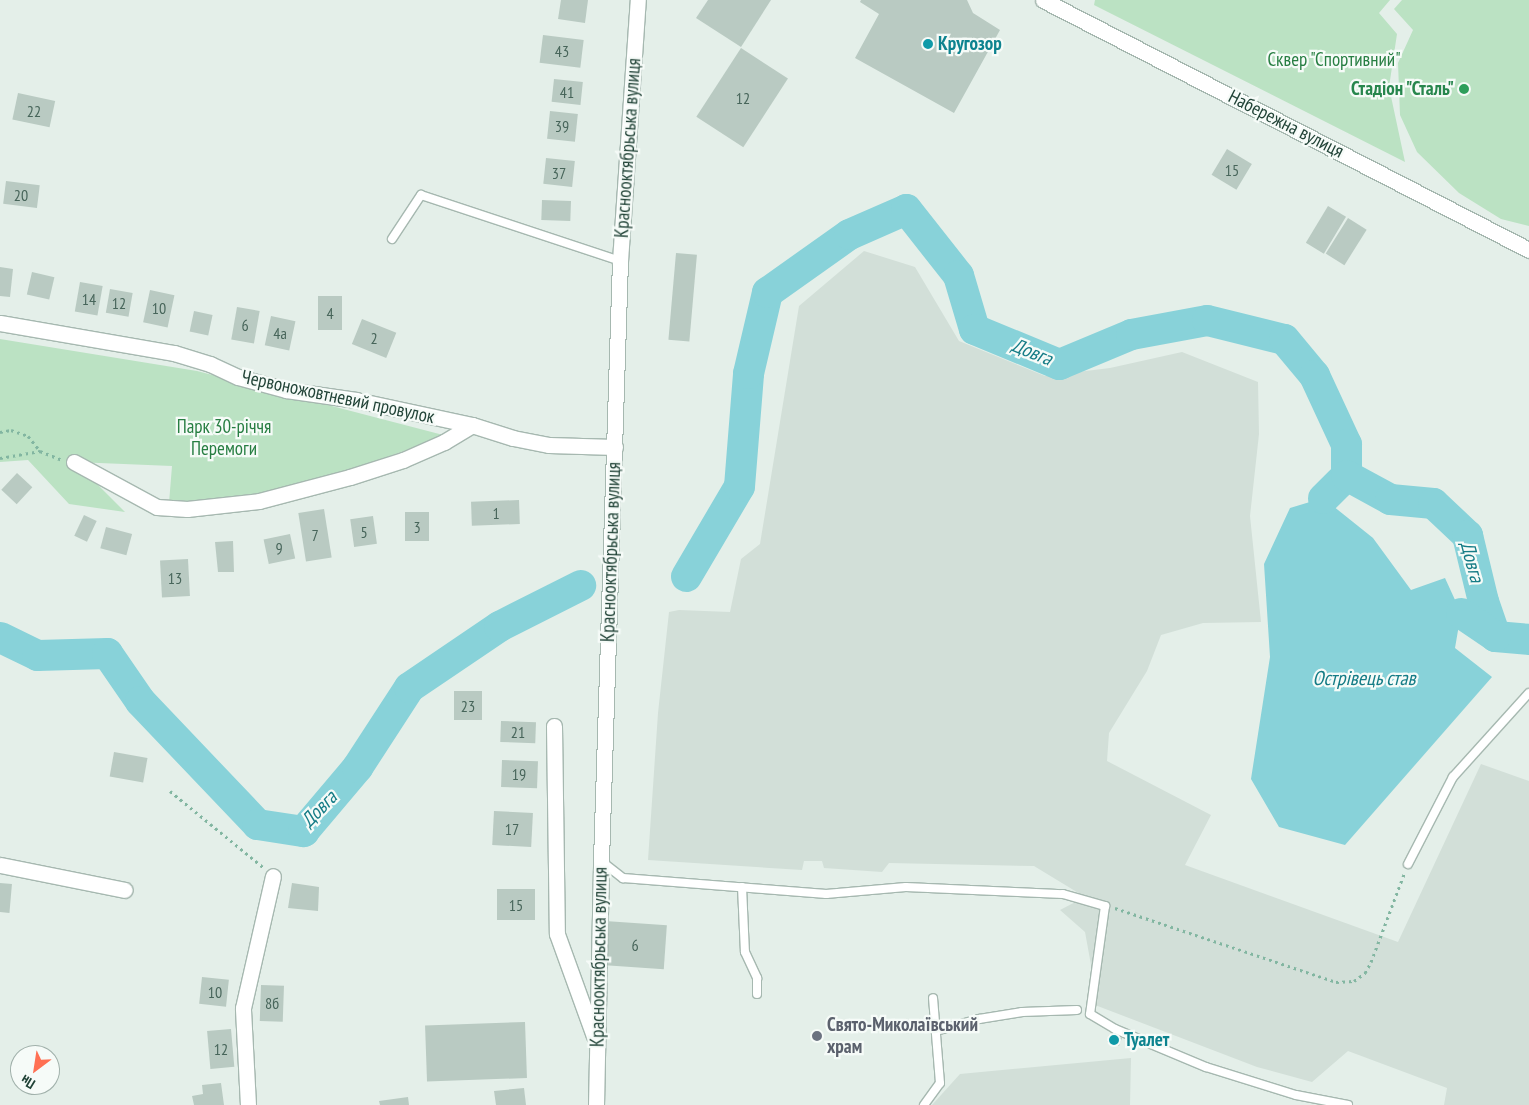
<!DOCTYPE html>
<meta charset="utf-8">
<style>
body{margin:0}
#map{position:relative;width:1529px;height:1105px;overflow:hidden;background:#e4efe9;font-family:"PT Sans Narrow",sans-serif}
div>[style]{position:absolute}
[style*='--x']{left:calc(var(--x)*1px);top:calc(var(--y)*1px);width:calc(var(--w)*1px);rotate:calc(var(--a)*1deg)}
.built>*{inset:0;background:#d2dfd8}
.green>*{inset:0;background:#bbe2c3}
.water>*{inset:0;background:#88d2d9}
.river>*{height:31px;margin:-15.5px;padding:0 15.5px;transform-origin:15.5px;border-radius:15.5px;background:#88d2d9}
.building>*{inset:0;background:#b9cac2;transform-origin:0 0}
.path>*{height:3px;margin-top:-1.5px;transform-origin:0;background:repeating-linear-gradient(90deg,#82b6a1 0 2.5px,transparent 0 6.5px)}
.roads{filter:drop-shadow(1px 0 #a6b8b0) drop-shadow(-1px 0 #a6b8b0) drop-shadow(0 1px #a6b8b0) drop-shadow(0 -1px #a6b8b0)}
.service>*{height:8px;margin:-4px;padding:0 4px;transform-origin:4px;border-radius:4px;background:#fff}
.minor>*{height:15px;margin:-7.5px;padding:0 7.5px;transform-origin:7.5px;border-radius:7.5px;background:#fff}
.dots>*{width:14px;height:14px;translate:-50% -50%;box-sizing:border-box;border:2px solid #f6fbf8;border-radius:50%}
span{translate:-50% -50%;white-space:nowrap;text-align:center;line-height:1.15;-webkit-text-stroke:4.5px #f6fbf8;paint-order:stroke}
.number-label{font-size:16px;color:#47655a}
.number-label span{-webkit-text-stroke-width:0}
.culture-label{font-size:19px;color:#0d838f;font-weight:700}
.left{translate:0 -50%;text-align:left}
.park-label{font-size:19px;color:#277e42}
.leisure-label{font-size:19px;color:#27864d;font-weight:700}
.right{translate:-100% -50%;text-align:right}
.street-label{font-size:19px;color:#214337}
.worship-label{font-size:19px;color:#5b616d;font-weight:700}
.water-label{font-size:20px;color:#157c86;font-style:italic}
.north{position:absolute;left:10px;top:1045px;width:50px;height:50px;box-sizing:border-box;background:#f6fbf8;border:1px solid #a1b1ab;border-radius:50%;rotate:211deg;font-size:14px;font-weight:700;line-height:20px;text-align:center;color:#214337}
.north::after{content:'';display:block;margin:auto;width:18px;height:22px;background:#ff7053;clip-path:polygon(50% 0,100% 100%,50% 72%,0 100%)}
</style>
<div id="map">
<div class="built">
<i style="clip-path:polygon(864px 251px,915px 267px,959px 341px,1045px 376px,1110px 368px,1182px 352px,1258px 382px,1259px 434px,1250px 516px,1261px 622px,1203px 623px,1161px 635px,1147px 671px,1109px 733px,1107px 761px,1211px 815px,1185px 865px,1398px 942px,1481px 764px,1529px 781px,1529px 1105px,1444px 1105px,1447px 1088px,1348px 1051px,1312px 1082px,1257px 1067px,1095px 1005px,1091px 965px,1085px 932px,1060px 910px,1085px 897px,1034px 866px,889px 863px,882px 872px,824px 868px,822px 861px,804px 861px,802px 870px,648px 860px,658px 713px,669px 612px,679px 610px,730px 612px,741px 559px,760px 544px,799px 306px)"></i>
<i style="clip-path:polygon(1131px 1058px,1130px 1105px,932px 1105px,960px 1074px)"></i>
</div>
<div class="green">
<i style="clip-path:polygon(1095px 0,1390px 0,1379px 13px,1397px 34px,1389px 87px,1405px 162px,1094px 5px)"></i>
<i style="clip-path:polygon(1402px 0,1529px 0,1529px 226px,1501px 219px,1459px 193px,1417px 152px,1400px 115px,1398px 63px,1413px 30px,1394px 9px)"></i>
<i style="clip-path:polygon(0 339px,197px 371px,447px 436px,318px 481px,247px 496px,169px 503px,172px 466px,75px 462px,125px 512px,69px 504px,28px 460px,0 462px)"></i>
</div>
<div class="water">
<i style="clip-path:polygon(1323px 498px,1373px 538px,1411px 590px,1445px 578px,1461px 613px,1455px 648px,1492px 677px,1345px 845px,1279px 827px,1251px 779px,1270px 657px,1264px 564px,1290px 508px)"></i>
</div>
<div class="river">
<i style="--x:1323;--y:498;--w:33;--a:-45"></i>
<i style="--x:686;--y:576;--w:104;--a:-59.5"></i>
<i style="--x:739;--y:486;--w:113;--a:-85.4"></i>
<i style="--x:748;--y:373;--w:83;--a:-76.8"></i>
<i style="--x:767;--y:292;--w:100;--a:-35.3"></i>
<i style="--x:849;--y:234;--w:62;--a:-23.7"></i>
<i style="--x:906;--y:209;--w:84;--a:51.8"></i>
<i style="--x:958;--y:275;--w:56;--a:73.5"></i>
<i style="--x:974;--y:329;--w:92;--a:22.4"></i>
<i style="--x:1059;--y:364;--w:78;--a:-22.6"></i>
<i style="--x:1131;--y:334;--w:77;--a:-10.4"></i>
<i style="--x:1207;--y:320;--w:79;--a:13.9"></i>
<i style="--x:1284;--y:339;--w:47;--a:50.2"></i>
<i style="--x:1314;--y:375;--w:76;--a:65.1"></i>
<i style="--x:1346;--y:444;--w:31;--a:90"></i>
<i style="--x:1346;--y:475;--w:50;--a:28.6"></i>
<i style="--x:1390;--y:499;--w:43;--a:5.3"></i>
<i style="--x:1433;--y:503;--w:47;--a:43.3"></i>
<i style="--x:1467;--y:535;--w:68;--a:76.4"></i>
<i style="--x:1483;--y:601;--w:37;--a:71"></i>
<i style="--x:1495;--y:636;--w:34;--a:5"></i>
<i style="--x:1461;--y:613;--w:41;--a:34.1"></i>
<i style="--x:0;--y:637;--w:41;--a:25.9"></i>
<i style="--x:37;--y:655;--w:70;--a:-1.6"></i>
<i style="--x:107;--y:653;--w:58;--a:55.5"></i>
<i style="--x:140;--y:701;--w:170;--a:46.4"></i>
<i style="--x:257;--y:824;--w:47;--a:8.7"></i>
<i style="--x:303;--y:831;--w:84;--a:-49.8"></i>
<i style="--x:357;--y:767;--w:95;--a:-57"></i>
<i style="--x:409;--y:687;--w:109;--a:-34.1"></i>
<i style="--x:499;--y:626;--w:91;--a:-26.8"></i>
</div>
<div class="building">
<i style="clip-path:polygon(561px 0,588px 0,585px 23px,558px 19px)"></i>
<i style="clip-path:polygon(708px 0,771px 0,741px 47px,696px 18px)"></i>
<i style="clip-path:polygon(861px 0,967px 0,973px 13px,1000px 30px,954px 113px,855px 58px,879px 14px,860px 2px)"></i>
<i style="left:543px;top:35px;width:41px;height:28px;rotate:7deg"></i>
<i style="left:741px;top:48px;width:56px;height:82px;rotate:33deg"></i>
<i style="left:554px;top:79px;width:29px;height:23px;rotate:6deg"></i>
<i style="left:18px;top:93px;width:38px;height:27px;rotate:12deg"></i>
<i style="left:550px;top:111px;width:28px;height:28px;rotate:6deg"></i>
<i style="left:1227px;top:149px;width:29px;height:30px;rotate:31deg"></i>
<i style="left:546px;top:158px;width:29px;height:26px;rotate:6deg"></i>
<i style="left:6px;top:181px;width:34px;height:23px;rotate:7deg"></i>
<i style="left:542px;top:200px;width:29px;height:20px;rotate:2deg"></i>
<i style="left:1328px;top:206px;width:21px;height:43px;rotate:31deg"></i>
<i style="left:1348px;top:218px;width:22px;height:42px;rotate:32deg"></i>
<i style="left:676px;top:253px;width:21px;height:87px;rotate:5deg"></i>
<i style="clip-path:polygon(0 267px,13px 269px,10px 297px,0 296px)"></i>
<i style="left:32px;top:272px;width:23px;height:23px;rotate:13deg"></i>
<i style="left:80px;top:282px;width:23px;height:30px;rotate:10deg"></i>
<i style="left:110px;top:289px;width:23px;height:24px;rotate:10deg"></i>
<i style="left:150px;top:290px;width:25px;height:33px;rotate:12deg"></i>
<i style="left:318px;top:296px;width:24px;height:34px"></i>
<i style="left:237px;top:307px;width:23px;height:33px;rotate:10deg"></i>
<i style="left:194px;top:311px;width:19px;height:21px;rotate:12deg"></i>
<i style="left:271px;top:316px;width:25px;height:30px;rotate:12deg"></i>
<i style="left:362px;top:319px;width:37px;height:27px;rotate:22deg"></i>
<i style="left:17px;top:473px;width:21px;height:23px;rotate:43deg"></i>
<i style="left:519px;top:500px;width:24px;height:48px;rotate:88deg"></i>
<i style="left:324px;top:509px;width:49px;height:26px;rotate:81deg"></i>
<i style="left:429px;top:512px;width:29px;height:24px;rotate:90deg"></i>
<i style="left:84px;top:515px;width:14px;height:23px;rotate:25deg"></i>
<i style="left:373px;top:516px;width:28px;height:23px;rotate:82deg"></i>
<i style="left:106px;top:527px;width:27px;height:22px;rotate:15deg"></i>
<i style="left:290px;top:534px;width:25px;height:27px;rotate:78deg"></i>
<i style="clip-path:polygon(233px 541px,234px 572px,218px 572px,215px 542px)"></i>
<i style="left:188px;top:559px;width:37px;height:28px;rotate:87deg"></i>
<i style="left:454px;top:691px;width:28px;height:29px"></i>
<i style="left:501px;top:721px;width:35px;height:21px;rotate:2deg"></i>
<i style="left:114px;top:752px;width:34px;height:25px;rotate:10deg"></i>
<i style="left:502px;top:760px;width:36px;height:27px;rotate:2deg"></i>
<i style="left:494px;top:811px;width:39px;height:34px;rotate:3deg"></i>
<i style="left:0;top:883px;width:12px;height:29px;rotate:5deg"></i>
<i style="clip-path:polygon(292px 883px,319px 887px,318px 911px,288px 908px)"></i>
<i style="left:497px;top:889px;width:38px;height:31px"></i>
<i style="left:605px;top:921px;width:62px;height:44px;rotate:4deg"></i>
<i style="left:202px;top:977px;width:27px;height:27px;rotate:6deg"></i>
<i style="left:261px;top:985px;width:23px;height:36px;rotate:2deg"></i>
<i style="left:525px;top:1022px;width:56px;height:100px;rotate:88deg"></i>
<i style="left:231px;top:1029px;width:38px;height:24px;rotate:85deg"></i>
<i style="clip-path:polygon(1109px 1035px,1122px 1038px,1119px 1046px,1107px 1042px)"></i>
<i style="clip-path:polygon(221px 1083px,224px 1105px,194px 1105px,192px 1096px,203px 1094px,202px 1085px)"></i>
<i style="clip-path:polygon(524px 1088px,526px 1105px,496px 1105px,494px 1091px)"></i>
<i style="clip-path:polygon(408px 1097px,409px 1105px,380px 1105px,379px 1101px)"></i>
</div>
<div class="path">
<i style="--x:0;--y:432;--w:11;--a:-10"></i>
<i style="--x:11;--y:430;--w:18;--a:19"></i>
<i style="--x:28;--y:436;--w:19;--a:51"></i>
<i style="--x:40;--y:451;--w:22;--a:22"></i>
<i style="--x:0;--y:458;--w:41;--a:-9.9"></i>
<i style="--x:170;--y:791;--w:120;--a:39.3"></i>
<i style="--x:1115;--y:908;--w:233;--a:18.5"></i>
<i style="--x:1336;--y:982;--w:18;--a:-3"></i>
<i style="--x:1354;--y:981;--w:14;--a:-36"></i>
<i style="--x:1365;--y:973;--w:13;--a:-61"></i>
<i style="--x:1371;--y:962;--w:94;--a:-69.4"></i>
</div>
<div class="roads">
<div class="service">
<i style="--x:392;--y:239;--w:53;--a:-56.6"></i>
<i style="--x:421;--y:195;--w:210;--a:18.3"></i>
<i style="--x:601;--y:861;--w:28;--a:38"></i>
<i style="--x:623;--y:878;--w:204;--a:4.5"></i>
<i style="--x:826;--y:894;--w:80;--a:-5"></i>
<i style="--x:906;--y:887;--w:157;--a:2.6"></i>
<i style="--x:1063;--y:894;--w:44;--a:15.9"></i>
<i style="--x:1105;--y:906;--w:109;--a:97.9"></i>
<i style="--x:1090;--y:1014;--w:29;--a:31"></i>
<i style="--x:1115;--y:1029;--w:99;--a:22.7"></i>
<i style="--x:1206;--y:1067;--w:94;--a:17.3"></i>
<i style="--x:1296;--y:1095;--w:53;--a:10.9"></i>
<i style="--x:1408;--y:864;--w:98;--a:-62.7"></i>
<i style="--x:1453;--y:777;--w:113;--a:-47.9"></i>
<i style="--x:742;--y:887;--w:65;--a:87.4"></i>
<i style="--x:745;--y:952;--w:29;--a:65"></i>
<i style="--x:757;--y:978;--w:16;--a:90"></i>
<i style="--x:936;--y:1031;--w:45;--a:-15.6"></i>
<i style="--x:979;--y:1019;--w:44;--a:-9.2"></i>
<i style="--x:1022;--y:1012;--w:55;--a:-2.1"></i>
<i style="--x:924;--y:1105;--w:27;--a:-54"></i>
<i style="--x:940;--y:1083;--w:85;--a:-94.7"></i>
</div>
<div class="minor">
<i style="--x:1043;--y:0;--w:547;--a:27.22"></i>
<i style="--x:0;--y:323;--w:177;--a:9.8"></i>
<i style="--x:174;--y:353;--w:38;--a:17"></i>
<i style="--x:210;--y:364;--w:31;--a:25"></i>
<i style="--x:238;--y:377;--w:50;--a:15.2"></i>
<i style="--x:286;--y:390;--w:71;--a:8.1"></i>
<i style="--x:356;--y:400;--w:119;--a:12.2"></i>
<i style="--x:472;--y:425;--w:43;--a:17.6"></i>
<i style="--x:513;--y:438;--w:37;--a:11"></i>
<i style="--x:549;--y:445;--w:66;--a:1.7"></i>
<i style="--x:74;--y:462;--w:94;--a:28.5"></i>
<i style="--x:157;--y:507;--w:30;--a:4"></i>
<i style="--x:187;--y:509;--w:72;--a:-6.3"></i>
<i style="--x:259;--y:501;--w:94;--a:-14.8"></i>
<i style="--x:350;--y:477;--w:56;--a:-17.8"></i>
<i style="--x:403;--y:460;--w:45;--a:-23.7"></i>
<i style="--x:444;--y:442;--w:33;--a:-31"></i>
<i style="--x:554;--y:726;--w:208;--a:89.2"></i>
<i style="--x:557;--y:934;--w:109;--a:70.1"></i>
<i style="--x:0;--y:865;--w:127;--a:11.3"></i>
<i style="--x:248;--y:1105;--w:97;--a:-93"></i>
<i style="--x:243;--y:1008;--w:135;--a:-77.2"></i>
<i style="--x:596;--y:1105;--w:244;--a:-88.8"></i>
<i style="--x:601;--y:861;--w:600;--a:-88.19"></i>
<i style="--x:620;--y:261;--w:262;--a:-86.1"></i>
</div>
</div>
<div class="dots">
<i style="left:928px;top:44px;background:#0f9aa8"></i>
<i style="left:1464px;top:89px;background:#2e9e5b"></i>
<i style="left:817px;top:1036px;background:#6b7280"></i>
<i style="left:1114px;top:1040px;background:#0f9aa8"></i>
</div>
<div class="number-label">
<span style="left:562px;top:51px">43</span>
<span style="left:567px;top:92px">41</span>
<span style="left:743px;top:98px">12</span>
<span style="left:34px;top:111px">22</span>
<span style="left:562px;top:126px">39</span>
<span style="left:1232px;top:170px">15</span>
<span style="left:559px;top:173px">37</span>
<span style="left:21px;top:195px">20</span>
<span style="left:89px;top:299px">14</span>
<span style="left:119px;top:303px">12</span>
<span style="left:159px;top:308px">10</span>
<span style="left:330px;top:313px">4</span>
<span style="left:245px;top:325px">6</span>
<span style="left:280px;top:333px">4а</span>
<span style="left:374px;top:338px">2</span>
<span style="left:496px;top:513px">1</span>
<span style="left:417px;top:527px">3</span>
<span style="left:364px;top:532px">5</span>
<span style="left:315px;top:535px">7</span>
<span style="left:279px;top:548px">9</span>
<span style="left:175px;top:578px">13</span>
<span style="left:468px;top:706px">23</span>
<span style="left:518px;top:732px">21</span>
<span style="left:519px;top:774px">19</span>
<span style="left:512px;top:829px">17</span>
<span style="left:516px;top:905px">15</span>
<span style="left:635px;top:945px">6</span>
<span style="left:215px;top:992px">10</span>
<span style="left:272px;top:1003px">8б</span>
<span style="left:221px;top:1049px">12</span>
</div>
<div class="culture-label">
<span class="left" style="left:938px;top:44px">Кругозор</span>
<span class="left" style="left:1124px;top:1040px">Туалет</span>
</div>
<div class="park-label">
<span style="left:1334px;top:60px">Сквер "Спортивний"</span>
<span style="left:224px;top:438px">Парк 30-річчя<br>Перемоги</span>
</div>
<div class="leisure-label">
<span class="right" style="left:1454px;top:89px">Стадіон "Сталь"</span>
</div>
<div class="street-label">
<span style="left:1286px;top:124px;rotate:27deg">Набережна вулиця</span>
<span style="left:628px;top:148px;rotate:-86deg">Краснооктябрьська вулиця</span>
<span style="left:338px;top:397px;rotate:12deg">Червоножовтневий провулок</span>
<span style="left:611px;top:552px;rotate:-88deg">Краснооктябрьська вулиця</span>
<span style="left:599px;top:957px;rotate:-89deg">Краснооктябрьська вулиця</span>
</div>
<div class="worship-label">
<span class="left" style="left:827px;top:1036px">Свято-Миколаївський<br>храм</span>
</div>
<div class="water-label">
<span style="left:1032px;top:352px;rotate:22deg">Довга</span>
<span style="left:1472px;top:562px;rotate:75deg">Довга</span>
<span style="left:1364px;top:678px">Острівець став</span>
<span style="left:319px;top:809px;rotate:-46deg">Довга</span>
</div>
<div class="north">Пн</div>
</div>
